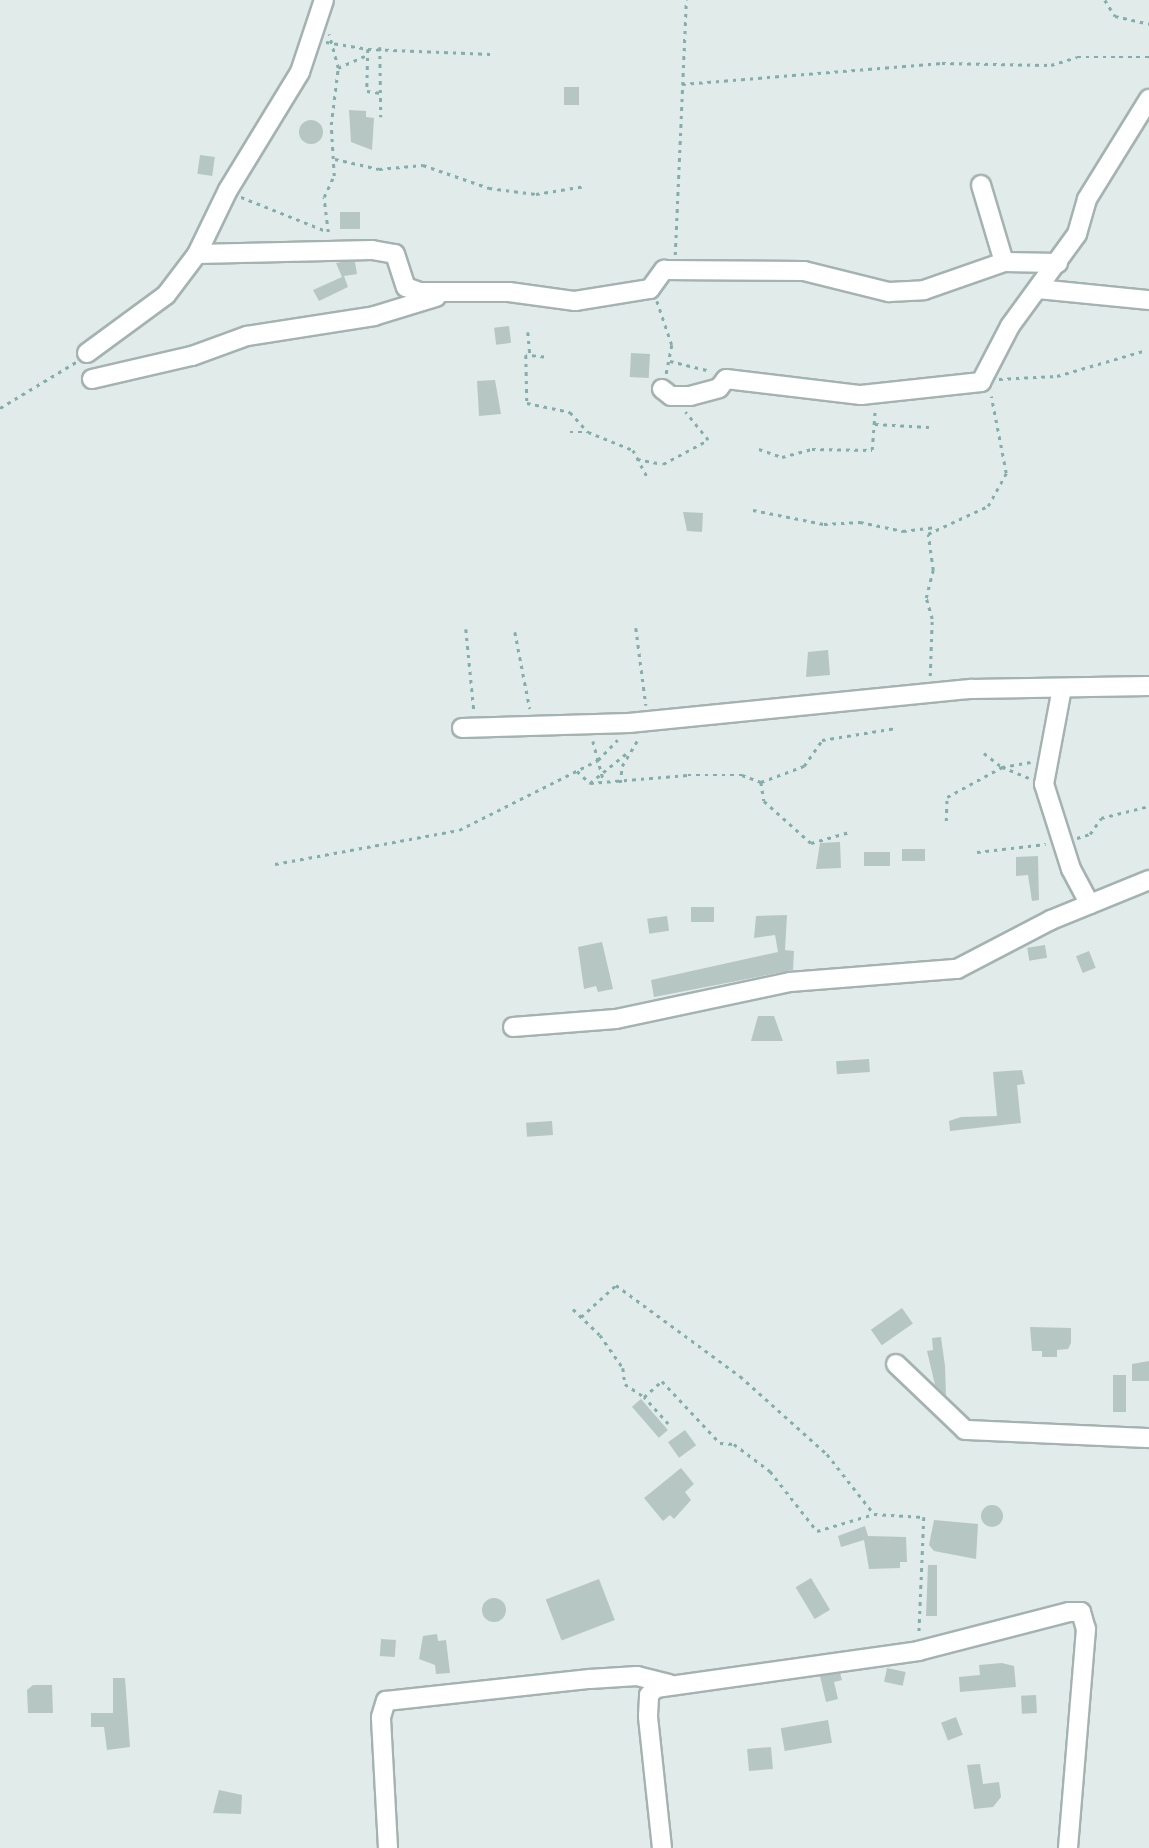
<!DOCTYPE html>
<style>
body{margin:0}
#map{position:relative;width:1149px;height:1848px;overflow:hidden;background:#e1ebe9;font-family:Arial,sans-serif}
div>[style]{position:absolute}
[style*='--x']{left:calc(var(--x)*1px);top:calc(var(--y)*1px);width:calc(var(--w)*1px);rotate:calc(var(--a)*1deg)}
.building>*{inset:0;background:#b6c6c3;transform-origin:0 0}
.round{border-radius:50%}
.path>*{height:2.5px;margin-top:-1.25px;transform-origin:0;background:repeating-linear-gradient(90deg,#82aeab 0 3.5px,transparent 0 8.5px)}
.roads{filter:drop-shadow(2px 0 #a4b3b1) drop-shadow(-2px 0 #a4b3b1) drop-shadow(0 2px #a4b3b1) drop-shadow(0 -2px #a4b3b1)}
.minor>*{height:18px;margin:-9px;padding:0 9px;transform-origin:9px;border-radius:9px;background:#fff}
span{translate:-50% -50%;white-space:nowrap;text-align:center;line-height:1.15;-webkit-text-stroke:5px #f1f8f6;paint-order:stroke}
</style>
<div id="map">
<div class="building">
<i style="left:564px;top:87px;width:15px;height:18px"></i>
<i style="clip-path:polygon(349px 110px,366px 111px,366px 117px,374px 118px,372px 150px,351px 142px)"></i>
<i class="round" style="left:299px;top:120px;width:24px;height:24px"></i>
<i style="left:200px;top:155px;width:15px;height:19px;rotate:8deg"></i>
<i style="left:340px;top:212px;width:20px;height:17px"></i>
<i style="clip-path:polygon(342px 262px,355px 262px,357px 274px,344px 276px,348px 287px,319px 301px,313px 290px,342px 277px,336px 263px)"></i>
<i style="left:509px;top:326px;width:17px;height:15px;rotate:83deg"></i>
<i style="left:631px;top:353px;width:19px;height:24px;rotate:3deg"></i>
<i style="clip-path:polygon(495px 380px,501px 414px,479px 416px,477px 381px)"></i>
<i style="clip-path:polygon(683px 512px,703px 513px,702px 532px,687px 531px)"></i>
<i style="clip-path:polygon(828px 650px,830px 675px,806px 677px,808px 652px)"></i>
<i style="clip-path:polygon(840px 842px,841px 868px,816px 869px,820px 843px)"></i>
<i style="left:902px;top:849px;width:23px;height:12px"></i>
<i style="left:864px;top:852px;width:26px;height:14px"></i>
<i style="clip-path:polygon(1038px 856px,1039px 900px,1032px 901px,1028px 875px,1016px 876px,1016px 857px)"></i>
<i style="left:691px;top:907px;width:23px;height:15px"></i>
<i style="clip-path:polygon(787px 915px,785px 950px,794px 951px,793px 970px,654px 997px,651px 980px,778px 952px,775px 935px,754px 938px,756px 916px)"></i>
<i style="left:667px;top:916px;width:15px;height:20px;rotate:82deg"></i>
<i style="clip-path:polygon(602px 942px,613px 989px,598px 992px,596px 986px,584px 989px,578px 947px)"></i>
<i style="left:1045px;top:945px;width:13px;height:18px;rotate:81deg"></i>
<i style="left:1089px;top:951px;width:18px;height:14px;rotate:68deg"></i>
<i style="clip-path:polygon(758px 1016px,774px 1016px,783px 1041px,751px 1041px)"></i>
<i style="left:869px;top:1059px;width:13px;height:33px;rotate:86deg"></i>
<i style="clip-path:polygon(1022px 1070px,1025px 1084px,1017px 1085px,1021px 1123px,950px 1131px,949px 1121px,961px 1117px,997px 1116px,993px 1072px)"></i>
<i style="left:552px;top:1121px;width:14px;height:26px;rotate:86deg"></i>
<i style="left:902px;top:1308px;width:19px;height:38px;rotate:55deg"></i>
<i style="clip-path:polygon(1030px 1327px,1071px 1328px,1071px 1343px,1068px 1349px,1057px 1350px,1057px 1357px,1042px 1357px,1042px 1351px,1032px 1351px)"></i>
<i style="clip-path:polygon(941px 1337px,945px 1366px,946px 1396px,935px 1385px,927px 1351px,933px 1350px,932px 1338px)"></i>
<i style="clip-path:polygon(1149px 1361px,1149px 1381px,1132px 1381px,1132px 1364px)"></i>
<i style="left:1113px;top:1375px;width:13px;height:37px"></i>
<i style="left:641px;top:1399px;width:41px;height:12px;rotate:49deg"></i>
<i style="left:685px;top:1430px;width:19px;height:21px;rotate:54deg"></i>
<i style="clip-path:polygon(681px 1468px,694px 1484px,685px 1492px,691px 1500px,674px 1519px,670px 1515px,663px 1521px,644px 1498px)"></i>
<i class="round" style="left:981px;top:1505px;width:22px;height:22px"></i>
<i style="clip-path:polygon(934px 1520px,978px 1524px,976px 1559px,934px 1551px,929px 1545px)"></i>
<i style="clip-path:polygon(865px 1526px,868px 1536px,906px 1537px,907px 1562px,900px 1562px,900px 1568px,869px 1569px,864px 1540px,841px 1547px,838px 1536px)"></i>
<i style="clip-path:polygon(928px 1565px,937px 1565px,937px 1616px,926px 1616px)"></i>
<i style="left:811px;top:1578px;width:37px;height:18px;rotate:59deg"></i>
<i style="left:599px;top:1579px;width:44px;height:57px;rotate:69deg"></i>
<i class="round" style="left:482px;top:1598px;width:24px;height:24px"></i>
<i style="clip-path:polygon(437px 1634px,438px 1641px,446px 1640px,450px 1673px,436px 1674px,435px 1665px,419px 1659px,423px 1636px)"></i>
<i style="left:381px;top:1639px;width:15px;height:17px;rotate:4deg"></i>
<i style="clip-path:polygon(1002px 1663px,1014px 1666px,1016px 1687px,960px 1692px,959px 1677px,980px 1675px,979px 1665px)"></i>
<i style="left:887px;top:1668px;width:19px;height:14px;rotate:12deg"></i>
<i style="clip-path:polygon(840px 1673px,842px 1680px,834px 1682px,838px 1699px,826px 1702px,820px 1676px)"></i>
<i style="clip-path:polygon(113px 1678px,125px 1678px,130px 1747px,107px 1750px,104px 1727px,91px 1727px,91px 1713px,113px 1713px)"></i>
<i style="clip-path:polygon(33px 1685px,52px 1685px,53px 1713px,28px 1713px,27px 1690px)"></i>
<i style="left:1036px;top:1695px;width:18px;height:15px;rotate:87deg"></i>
<i style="left:956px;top:1717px;width:19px;height:16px;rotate:69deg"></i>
<i style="left:828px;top:1720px;width:23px;height:48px;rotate:80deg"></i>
<i style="left:771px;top:1747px;width:22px;height:24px;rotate:85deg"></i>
<i style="clip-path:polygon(980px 1764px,983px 1784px,999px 1782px,1001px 1797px,993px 1807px,974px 1809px,967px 1765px)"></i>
<i style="clip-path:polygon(219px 1790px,242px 1795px,241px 1814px,213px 1813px)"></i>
</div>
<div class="path">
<i style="--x:1105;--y:0;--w:19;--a:58"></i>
<i style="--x:1115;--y:16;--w:35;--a:13"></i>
<i style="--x:326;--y:42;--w:43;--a:9.5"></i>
<i style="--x:368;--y:49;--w:123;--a:2.3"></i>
<i style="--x:380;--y:47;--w:70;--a:89.2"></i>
<i style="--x:368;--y:49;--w:42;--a:91.4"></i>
<i style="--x:367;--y:91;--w:14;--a:8"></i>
<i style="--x:338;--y:68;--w:32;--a:-24"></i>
<i style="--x:682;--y:84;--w:261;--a:-4.6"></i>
<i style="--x:942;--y:63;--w:109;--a:1.1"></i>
<i style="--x:1051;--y:65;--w:27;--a:-17"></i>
<i style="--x:1077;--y:57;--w:72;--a:0"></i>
<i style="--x:335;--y:159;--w:45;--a:12.8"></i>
<i style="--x:379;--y:169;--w:44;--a:-5.2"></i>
<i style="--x:423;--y:165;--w:70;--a:19.2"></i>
<i style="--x:489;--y:188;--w:47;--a:7.3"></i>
<i style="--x:536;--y:194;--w:50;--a:-9.3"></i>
<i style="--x:241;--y:197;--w:92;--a:21.8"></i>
<i style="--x:328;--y:232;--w:35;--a:-97"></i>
<i style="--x:324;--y:197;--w:23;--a:-65"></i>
<i style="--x:334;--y:176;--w:51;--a:-93.4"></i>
<i style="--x:331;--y:125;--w:57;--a:-83"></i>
<i style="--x:338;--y:68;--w:35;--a:-105"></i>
<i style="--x:675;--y:255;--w:255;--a:-87.5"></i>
<i style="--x:657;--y:301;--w:46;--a:71.2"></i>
<i style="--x:672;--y:345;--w:31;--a:101"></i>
<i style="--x:528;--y:332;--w:23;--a:85"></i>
<i style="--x:544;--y:357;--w:18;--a:-174"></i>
<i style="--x:526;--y:355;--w:48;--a:88.8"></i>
<i style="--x:527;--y:403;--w:44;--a:11.8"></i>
<i style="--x:570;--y:412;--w:27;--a:48"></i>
<i style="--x:588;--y:432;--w:48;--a:21.8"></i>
<i style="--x:633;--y:450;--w:30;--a:62"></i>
<i style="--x:670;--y:361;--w:42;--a:13.7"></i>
<i style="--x:999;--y:379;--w:58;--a:-3"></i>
<i style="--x:1057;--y:376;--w:90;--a:-16.2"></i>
<i style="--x:0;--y:408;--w:89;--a:-31.2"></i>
<i style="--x:875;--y:424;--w:54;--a:3.2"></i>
<i style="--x:570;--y:432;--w:18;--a:0"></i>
<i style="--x:759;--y:449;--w:24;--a:19"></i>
<i style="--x:782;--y:457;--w:31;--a:-15"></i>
<i style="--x:812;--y:449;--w:60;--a:1"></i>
<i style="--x:872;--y:450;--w:41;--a:-85.8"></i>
<i style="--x:637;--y:459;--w:26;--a:11"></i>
<i style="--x:663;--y:464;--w:51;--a:-28.1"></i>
<i style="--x:708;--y:440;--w:36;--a:-129"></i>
<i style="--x:753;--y:510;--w:72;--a:11.2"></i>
<i style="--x:824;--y:524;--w:36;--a:-3"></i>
<i style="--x:860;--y:522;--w:44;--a:11.8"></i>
<i style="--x:903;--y:531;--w:33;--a:-7"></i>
<i style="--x:636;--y:628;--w:78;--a:82.6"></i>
<i style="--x:466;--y:629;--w:82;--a:84.4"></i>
<i style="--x:515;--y:632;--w:78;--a:79"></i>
<i style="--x:930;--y:676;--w:57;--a:-88"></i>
<i style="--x:932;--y:619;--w:22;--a:-106"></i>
<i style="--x:926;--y:598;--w:29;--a:-76"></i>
<i style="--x:933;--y:570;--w:36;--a:-98"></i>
<i style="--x:928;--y:534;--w:66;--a:-25"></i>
<i style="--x:988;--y:506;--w:38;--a:-61"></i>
<i style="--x:1006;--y:473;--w:78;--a:-101"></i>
<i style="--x:593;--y:741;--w:42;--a:75"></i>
<i style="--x:984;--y:753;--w:23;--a:38"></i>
<i style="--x:1002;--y:767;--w:29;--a:-10"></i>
<i style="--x:577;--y:771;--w:18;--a:43"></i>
<i style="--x:590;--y:783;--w:98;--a:-4.7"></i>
<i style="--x:688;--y:775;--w:54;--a:0"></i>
<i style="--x:742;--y:775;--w:20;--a:20"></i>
<i style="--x:761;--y:782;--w:46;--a:-20.4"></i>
<i style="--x:804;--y:766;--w:32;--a:-55"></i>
<i style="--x:822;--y:740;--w:75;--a:-9.2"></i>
<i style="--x:761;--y:782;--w:19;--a:81"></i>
<i style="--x:764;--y:801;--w:63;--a:41.8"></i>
<i style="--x:811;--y:843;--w:40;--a:-16"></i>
<i style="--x:590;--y:783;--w:49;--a:-39.2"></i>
<i style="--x:620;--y:783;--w:17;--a:-83"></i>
<i style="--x:622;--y:766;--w:31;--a:-59"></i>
<i style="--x:946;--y:821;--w:24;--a:-88"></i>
<i style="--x:947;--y:797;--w:63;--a:-28.6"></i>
<i style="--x:1002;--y:767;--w:29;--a:22"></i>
<i style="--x:1077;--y:838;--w:14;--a:-17"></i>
<i style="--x:1090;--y:834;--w:19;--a:-55"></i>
<i style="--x:1101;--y:818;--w:49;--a:-14"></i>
<i style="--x:977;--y:852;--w:69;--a:-6.6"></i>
<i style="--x:275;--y:864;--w:187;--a:-10.5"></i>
<i style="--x:459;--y:830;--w:156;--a:-26.7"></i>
<i style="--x:598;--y:760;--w:28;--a:-46"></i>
<i style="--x:573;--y:1309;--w:37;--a:44"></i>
<i style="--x:600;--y:1335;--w:40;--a:55.1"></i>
<i style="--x:623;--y:1368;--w:16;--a:83"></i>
<i style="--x:625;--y:1384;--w:23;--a:34"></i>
<i style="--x:581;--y:1317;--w:47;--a:-42.4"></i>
<i style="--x:616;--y:1285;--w:154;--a:36.3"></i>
<i style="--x:740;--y:1376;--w:117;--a:41.9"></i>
<i style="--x:827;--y:1454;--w:76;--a:51.9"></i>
<i style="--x:668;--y:1424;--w:36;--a:-132"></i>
<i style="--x:644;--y:1397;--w:24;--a:-42"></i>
<i style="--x:662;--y:1381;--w:85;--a:46.9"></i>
<i style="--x:720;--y:1443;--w:14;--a:4"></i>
<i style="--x:734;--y:1444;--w:45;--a:36.9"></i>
<i style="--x:770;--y:1471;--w:76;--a:51.9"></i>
<i style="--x:817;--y:1531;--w:59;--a:-16.6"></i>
<i style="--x:874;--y:1514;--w:50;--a:3.4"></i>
<i style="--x:924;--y:1517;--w:117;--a:92.4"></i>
</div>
<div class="roads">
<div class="minor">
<i style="--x:981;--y:185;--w:80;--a:73.4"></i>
<i style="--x:197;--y:254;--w:175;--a:-1.3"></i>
<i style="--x:372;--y:250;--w:23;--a:10"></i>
<i style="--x:395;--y:254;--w:35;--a:72"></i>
<i style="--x:406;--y:287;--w:15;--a:20"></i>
<i style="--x:420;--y:292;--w:89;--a:0"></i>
<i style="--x:509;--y:292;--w:67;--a:7.8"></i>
<i style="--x:575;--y:301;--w:76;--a:-9.1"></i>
<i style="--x:650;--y:289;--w:24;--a:-54"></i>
<i style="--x:664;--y:270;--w:140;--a:0.4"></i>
<i style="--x:804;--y:271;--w:88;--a:13.9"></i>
<i style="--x:889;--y:292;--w:35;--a:-3"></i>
<i style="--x:924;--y:290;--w:85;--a:-19.3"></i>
<i style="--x:1004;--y:262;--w:54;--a:1.1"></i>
<i style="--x:1038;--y:289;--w:112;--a:5.7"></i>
<i style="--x:87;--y:353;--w:98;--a:-36.3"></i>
<i style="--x:166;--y:295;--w:51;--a:-52.9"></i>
<i style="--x:197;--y:254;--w:71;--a:-64.2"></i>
<i style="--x:228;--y:190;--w:138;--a:-58.6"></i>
<i style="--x:300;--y:72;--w:76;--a:-71.6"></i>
<i style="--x:92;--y:379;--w:103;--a:-13"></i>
<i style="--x:192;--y:356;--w:59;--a:-20"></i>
<i style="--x:247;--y:336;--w:129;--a:-8.9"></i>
<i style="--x:374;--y:316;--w:65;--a:-17"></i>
<i style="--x:662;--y:389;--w:11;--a:38"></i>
<i style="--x:671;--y:396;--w:19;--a:0"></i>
<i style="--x:690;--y:396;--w:30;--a:-15"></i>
<i style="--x:719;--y:388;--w:11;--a:-52"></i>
<i style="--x:726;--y:379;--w:136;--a:6.8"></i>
<i style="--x:861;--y:395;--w:121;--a:-6.2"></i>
<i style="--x:981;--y:382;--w:63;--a:-62.6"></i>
<i style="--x:1010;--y:326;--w:114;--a:-53.9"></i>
<i style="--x:1077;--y:234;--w:36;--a:-74"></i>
<i style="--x:1087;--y:199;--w:118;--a:-58.2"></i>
<i style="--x:1062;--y:688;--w:98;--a:100.6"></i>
<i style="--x:1044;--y:784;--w:89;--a:72.4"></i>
<i style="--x:1071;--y:869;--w:40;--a:62"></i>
<i style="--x:462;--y:728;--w:167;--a:-1.7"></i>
<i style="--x:629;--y:723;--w:345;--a:-5.7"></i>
<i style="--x:972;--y:689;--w:177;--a:-1"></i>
<i style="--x:513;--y:1027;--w:103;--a:-4.4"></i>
<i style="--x:616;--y:1019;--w:178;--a:-12"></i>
<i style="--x:790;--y:982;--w:168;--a:-4.5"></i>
<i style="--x:957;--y:969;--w:106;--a:-27.5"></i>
<i style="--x:1051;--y:920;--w:106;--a:-22.2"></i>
<i style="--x:896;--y:1364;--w:95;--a:43.7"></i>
<i style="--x:965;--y:1430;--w:184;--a:2.5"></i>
<i style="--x:388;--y:1848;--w:131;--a:-93.1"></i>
<i style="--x:381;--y:1717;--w:17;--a:-73"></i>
<i style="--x:386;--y:1701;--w:205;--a:-6.2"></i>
<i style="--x:590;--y:1679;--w:47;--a:-3.7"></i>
<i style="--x:637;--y:1676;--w:33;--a:14"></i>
<i style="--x:662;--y:1848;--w:133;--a:-96.1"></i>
<i style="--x:648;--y:1716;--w:21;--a:-87"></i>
<i style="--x:649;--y:1695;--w:10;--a:-45"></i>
<i style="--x:656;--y:1688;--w:265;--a:-8"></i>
<i style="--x:918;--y:1651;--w:156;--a:-14.5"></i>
<i style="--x:1069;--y:1612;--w:12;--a:0"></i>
<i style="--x:1081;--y:1612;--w:18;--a:74"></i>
<i style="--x:1086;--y:1629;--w:220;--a:94.7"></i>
</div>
</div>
</div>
